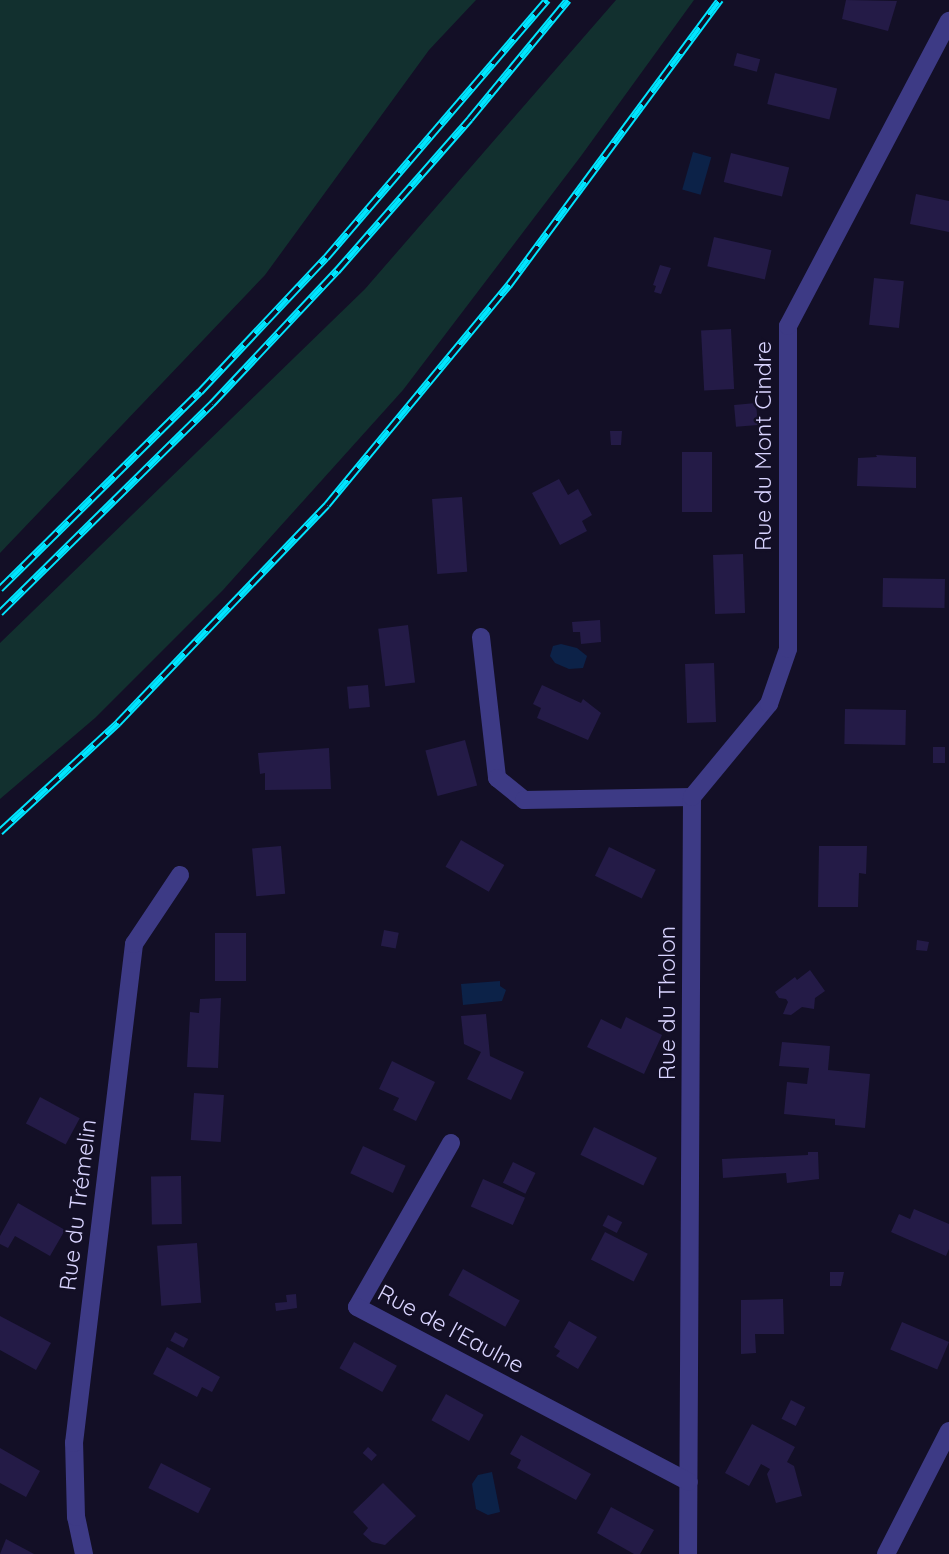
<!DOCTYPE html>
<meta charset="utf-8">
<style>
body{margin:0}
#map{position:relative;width:949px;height:1554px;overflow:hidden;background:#130f26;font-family:Quicksand,sans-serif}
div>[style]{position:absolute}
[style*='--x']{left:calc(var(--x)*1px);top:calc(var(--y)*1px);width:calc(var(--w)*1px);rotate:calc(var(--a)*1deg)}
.green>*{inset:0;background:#12302f}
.water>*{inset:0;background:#0c2248;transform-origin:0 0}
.building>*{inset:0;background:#241b47;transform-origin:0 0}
.minor>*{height:18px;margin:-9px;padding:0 9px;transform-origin:9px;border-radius:9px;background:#3d3a85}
.rail>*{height:8px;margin-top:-4px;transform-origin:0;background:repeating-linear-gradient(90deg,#130f26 0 16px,#00e5ff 0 32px);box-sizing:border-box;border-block:2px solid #00e5ff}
span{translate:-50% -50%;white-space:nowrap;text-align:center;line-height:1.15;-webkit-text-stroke:5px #130f26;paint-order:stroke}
.street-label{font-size:23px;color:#d9d4ff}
</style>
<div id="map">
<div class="green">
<i style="clip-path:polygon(0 0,476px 0,429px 50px,265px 275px,0 553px)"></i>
<i style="clip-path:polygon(616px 0,694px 0,581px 156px,403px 390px,223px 590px,95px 718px,0 799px,0 643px,365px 289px)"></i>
</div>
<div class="water">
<i style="left:693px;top:152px;width:19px;height:39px;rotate:16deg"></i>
<i style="clip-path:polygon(561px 644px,577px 648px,587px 656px,583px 668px,569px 669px,555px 663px,550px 656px,553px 646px)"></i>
<i style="clip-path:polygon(500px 981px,500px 986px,506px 990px,502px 1001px,463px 1005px,461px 984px)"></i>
<i style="clip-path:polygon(492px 1472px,500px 1512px,488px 1515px,476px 1509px,472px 1484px,478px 1475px)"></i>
</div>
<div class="building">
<i style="clip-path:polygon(846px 0,897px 1px,888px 31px,842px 19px)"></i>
<i style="left:737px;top:53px;width:24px;height:13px;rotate:15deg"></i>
<i style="left:775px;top:73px;width:64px;height:32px;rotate:14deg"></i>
<i style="left:731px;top:153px;width:60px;height:30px;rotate:14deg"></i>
<i style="clip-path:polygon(916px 194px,949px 201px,949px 232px,910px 224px)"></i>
<i style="left:714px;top:237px;width:59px;height:30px;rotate:13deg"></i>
<i style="clip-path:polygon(660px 265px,671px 268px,661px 294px,654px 292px,656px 286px,653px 285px)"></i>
<i style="left:874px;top:278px;width:30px;height:47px;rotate:6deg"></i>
<i style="left:731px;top:329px;width:60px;height:30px;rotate:87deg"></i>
<i style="left:756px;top:403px;width:22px;height:22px;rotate:85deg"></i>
<i style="clip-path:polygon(610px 431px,622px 431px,621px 445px,611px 445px)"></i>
<i style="left:682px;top:452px;width:30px;height:60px"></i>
<i style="clip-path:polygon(876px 455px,916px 457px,916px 488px,857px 486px,858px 458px,877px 457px)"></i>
<i style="clip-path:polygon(559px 479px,568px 495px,578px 489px,592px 515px,582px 521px,587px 531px,560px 545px,532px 493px)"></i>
<i style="left:462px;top:497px;width:75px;height:30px;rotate:86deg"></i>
<i style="left:743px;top:554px;width:59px;height:30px;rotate:88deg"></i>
<i style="left:883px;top:578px;width:62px;height:29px;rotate:1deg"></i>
<i style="clip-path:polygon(600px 620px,601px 642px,581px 644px,580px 632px,573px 632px,572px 622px)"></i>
<i style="left:408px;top:625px;width:58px;height:30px;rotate:83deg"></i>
<i style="left:714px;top:663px;width:59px;height:29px;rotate:88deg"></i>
<i style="left:368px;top:685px;width:22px;height:21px;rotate:85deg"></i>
<i style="clip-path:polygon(542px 685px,581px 703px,583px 699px,601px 713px,588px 740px,537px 718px,541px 708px,533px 704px)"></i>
<i style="left:845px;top:709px;width:61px;height:35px;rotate:1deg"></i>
<i style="left:465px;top:740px;width:47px;height:41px;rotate:75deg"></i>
<i style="left:933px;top:747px;width:12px;height:16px"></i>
<i style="clip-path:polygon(329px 748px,331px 789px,265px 790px,265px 773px,260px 774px,258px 753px)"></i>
<i style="left:461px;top:840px;width:50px;height:31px;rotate:30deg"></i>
<i style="left:281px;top:846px;width:48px;height:29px;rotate:85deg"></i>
<i style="clip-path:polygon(819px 846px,867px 846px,866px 874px,859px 873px,858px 907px,818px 907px)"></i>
<i style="left:609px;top:847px;width:52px;height:32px;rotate:26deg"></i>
<i style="left:384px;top:930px;width:15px;height:16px;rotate:11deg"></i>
<i style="left:215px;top:933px;width:31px;height:48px"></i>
<i style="clip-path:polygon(917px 940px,929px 942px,927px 951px,916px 950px)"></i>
<i style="clip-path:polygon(810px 970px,825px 991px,815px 998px,814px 1009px,802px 1007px,791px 1015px,783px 1014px,788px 1002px,786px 999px,779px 998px,775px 992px,795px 977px,797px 980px)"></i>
<i style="clip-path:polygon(221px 998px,218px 1068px,187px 1067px,190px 1012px,199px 1013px,200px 999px)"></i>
<i style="clip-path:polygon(486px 1014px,490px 1056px,524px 1072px,511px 1100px,467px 1079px,481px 1052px,464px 1044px,461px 1016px)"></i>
<i style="clip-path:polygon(626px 1017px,662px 1035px,644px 1074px,587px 1047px,601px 1019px,621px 1029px)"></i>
<i style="clip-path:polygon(782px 1042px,830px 1046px,828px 1070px,870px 1074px,865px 1128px,835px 1125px,835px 1119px,784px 1114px,787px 1082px,807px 1084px,809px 1068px,779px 1066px)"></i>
<i style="clip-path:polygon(392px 1061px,435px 1082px,416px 1121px,393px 1110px,399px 1098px,379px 1089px)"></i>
<i style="left:194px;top:1093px;width:30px;height:47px;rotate:4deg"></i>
<i style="left:40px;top:1097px;width:45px;height:30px;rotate:28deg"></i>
<i style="left:594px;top:1127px;width:70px;height:31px;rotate:26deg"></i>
<i style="left:363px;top:1146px;width:47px;height:30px;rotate:25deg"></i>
<i style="clip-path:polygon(808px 1152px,818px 1152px,819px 1179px,787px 1183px,786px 1173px,723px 1178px,722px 1159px,808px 1155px)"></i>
<i style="left:513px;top:1162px;width:25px;height:23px;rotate:26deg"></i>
<i style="left:181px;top:1176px;width:48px;height:30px;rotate:89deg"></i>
<i style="left:483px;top:1179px;width:46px;height:30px;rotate:24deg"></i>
<i style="clip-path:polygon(18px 1203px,65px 1230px,50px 1256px,15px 1236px,8px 1248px,0 1244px,0 1236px)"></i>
<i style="clip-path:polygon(914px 1209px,949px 1224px,949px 1249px,946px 1256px,891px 1232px,899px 1214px,910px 1219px)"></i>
<i style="left:608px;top:1215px;width:16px;height:12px;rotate:27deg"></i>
<i style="left:605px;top:1232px;width:48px;height:31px;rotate:27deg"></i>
<i style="left:197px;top:1243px;width:60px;height:40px;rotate:86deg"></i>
<i style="left:463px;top:1269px;width:65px;height:30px;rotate:29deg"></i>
<i style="clip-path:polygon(830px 1272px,844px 1272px,841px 1286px,830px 1286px)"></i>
<i style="clip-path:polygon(296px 1294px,297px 1308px,276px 1311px,275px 1303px,287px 1302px,286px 1295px)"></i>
<i style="clip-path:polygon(783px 1299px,784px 1334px,755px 1334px,756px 1353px,741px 1354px,741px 1300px)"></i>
<i style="clip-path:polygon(0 1316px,51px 1343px,36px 1370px,0 1350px)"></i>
<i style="clip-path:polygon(569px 1321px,597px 1337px,578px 1369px,556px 1356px,560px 1351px,554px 1347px)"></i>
<i style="left:902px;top:1322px;width:51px;height:30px;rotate:23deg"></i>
<i style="left:175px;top:1332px;width:15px;height:10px;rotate:28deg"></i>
<i style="left:354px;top:1342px;width:49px;height:30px;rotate:29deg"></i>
<i style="clip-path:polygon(167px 1347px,220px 1377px,212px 1392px,202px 1387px,197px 1397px,153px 1374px)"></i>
<i style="left:446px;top:1394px;width:43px;height:30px;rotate:29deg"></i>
<i style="left:791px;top:1400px;width:16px;height:21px;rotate:27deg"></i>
<i style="clip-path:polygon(752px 1424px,795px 1447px,787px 1462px,794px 1466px,802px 1496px,776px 1503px,767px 1474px,770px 1469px,761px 1464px,749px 1486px,725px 1473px)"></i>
<i style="clip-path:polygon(521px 1435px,591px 1474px,576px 1500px,517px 1468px,521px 1460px,510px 1454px)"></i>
<i style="left:368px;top:1447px;width:12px;height:8px;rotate:42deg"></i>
<i style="clip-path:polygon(0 1448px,40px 1471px,26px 1497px,0 1483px)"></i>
<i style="left:161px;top:1463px;width:56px;height:28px;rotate:27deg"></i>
<i style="clip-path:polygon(383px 1483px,416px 1516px,385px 1545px,372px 1542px,363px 1534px,368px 1528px,353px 1512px)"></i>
<i style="clip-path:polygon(611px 1507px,654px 1530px,640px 1554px,634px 1554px,597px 1533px)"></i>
<i style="clip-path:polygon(6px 1539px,34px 1554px,0 1554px)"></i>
</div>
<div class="minor">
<i style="--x:481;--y:637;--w:142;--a:83.5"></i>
<i style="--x:497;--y:778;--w:35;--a:39"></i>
<i style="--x:524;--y:800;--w:168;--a:-1"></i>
<i style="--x:692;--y:797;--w:757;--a:90.3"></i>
<i style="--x:692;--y:797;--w:121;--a:-50.4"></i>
<i style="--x:769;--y:704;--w:58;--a:-70.9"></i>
<i style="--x:788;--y:649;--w:323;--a:-90"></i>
<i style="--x:788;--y:326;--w:345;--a:-62.2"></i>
<i style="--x:451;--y:1143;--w:189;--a:119.8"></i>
<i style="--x:357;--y:1307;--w:375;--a:27.8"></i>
<i style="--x:84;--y:1554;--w:38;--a:-102"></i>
<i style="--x:76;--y:1517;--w:74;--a:-91.5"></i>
<i style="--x:74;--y:1443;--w:503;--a:-83.14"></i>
<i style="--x:134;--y:944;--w:83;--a:-56.3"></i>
<i style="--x:886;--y:1554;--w:138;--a:-62.9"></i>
</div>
<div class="rail">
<i style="--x:0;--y:589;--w:281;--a:-44.6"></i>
<i style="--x:200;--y:392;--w:184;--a:-46.8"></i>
<i style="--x:326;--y:258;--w:340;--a:-49.4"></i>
<i style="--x:0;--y:613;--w:298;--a:-44.6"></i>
<i style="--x:212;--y:404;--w:183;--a:-46.8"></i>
<i style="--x:337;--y:271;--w:202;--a:-48.8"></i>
<i style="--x:470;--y:119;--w:154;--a:-50.5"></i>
<i style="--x:0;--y:832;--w:161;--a:-42.7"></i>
<i style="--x:118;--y:723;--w:302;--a:-46.2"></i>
<i style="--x:327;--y:505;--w:286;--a:-50.4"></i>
<i style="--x:509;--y:285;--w:355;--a:-53.5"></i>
</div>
<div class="street-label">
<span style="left:763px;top:446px;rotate:-90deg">Rue du Mont Cindre</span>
<span style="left:667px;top:1003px;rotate:-90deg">Rue du Tholon</span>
<span style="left:78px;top:1205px;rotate:-83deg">Rue du Trémelin</span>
<span style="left:451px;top:1329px;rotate:28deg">Rue de l'Eaulne</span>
</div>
</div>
